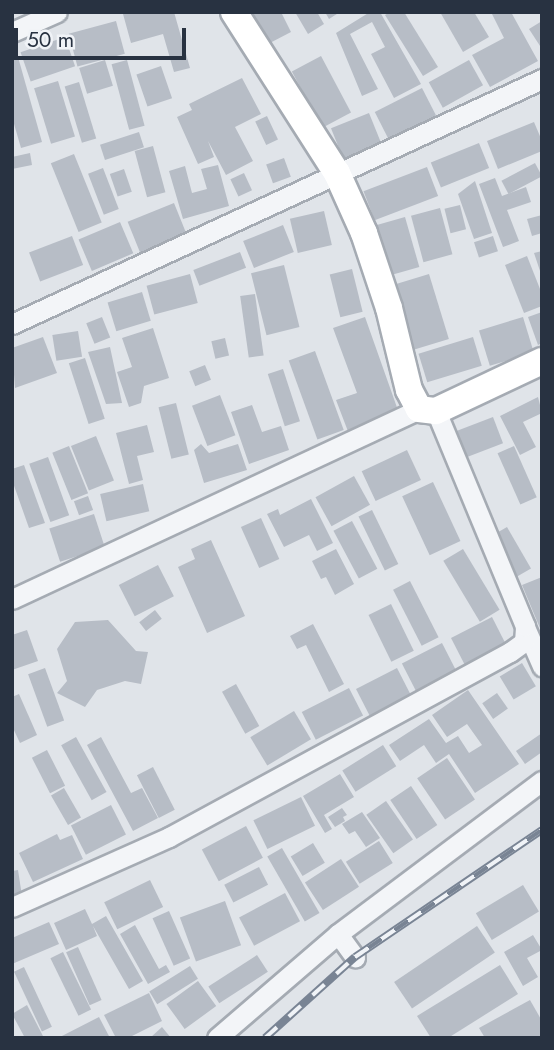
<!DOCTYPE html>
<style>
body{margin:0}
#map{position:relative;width:554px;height:1050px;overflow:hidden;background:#e0e4e9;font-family:Jost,sans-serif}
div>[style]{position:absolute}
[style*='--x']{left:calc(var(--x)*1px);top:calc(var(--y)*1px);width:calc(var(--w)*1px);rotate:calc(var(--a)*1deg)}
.building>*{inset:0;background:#b7bdc6;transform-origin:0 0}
.roads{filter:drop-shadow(2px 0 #a5abb3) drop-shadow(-2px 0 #a5abb3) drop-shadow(0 2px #a5abb3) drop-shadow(0 -2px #a5abb3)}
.street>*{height:19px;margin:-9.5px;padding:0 9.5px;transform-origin:9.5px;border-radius:9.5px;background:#f3f5f8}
.secondary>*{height:26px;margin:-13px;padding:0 13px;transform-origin:13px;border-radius:13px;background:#fff}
.rail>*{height:8px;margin-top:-4px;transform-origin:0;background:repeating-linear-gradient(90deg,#f0f3f7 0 16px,#798494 0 32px);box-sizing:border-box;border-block:2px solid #798494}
span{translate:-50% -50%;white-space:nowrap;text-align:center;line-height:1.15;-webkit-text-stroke:5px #f0f3f7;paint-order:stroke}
.frame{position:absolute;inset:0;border:14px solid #283241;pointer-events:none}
.scale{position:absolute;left:14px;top:28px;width:172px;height:32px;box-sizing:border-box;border:4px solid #283241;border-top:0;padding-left:9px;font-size:21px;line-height:24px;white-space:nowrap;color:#283241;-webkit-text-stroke:5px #f0f3f7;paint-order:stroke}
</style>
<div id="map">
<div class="building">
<i style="clip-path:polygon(129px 12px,174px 12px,190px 68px,174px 72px,163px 34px,131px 43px,123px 14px)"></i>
<i style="clip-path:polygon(249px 12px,281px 12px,291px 32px,266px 45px)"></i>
<i style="clip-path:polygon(295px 12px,317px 12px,324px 24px,308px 34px)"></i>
<i style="clip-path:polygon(325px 12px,340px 12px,329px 19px)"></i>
<i style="clip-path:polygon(370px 12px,380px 12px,421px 84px,394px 98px,371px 54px,385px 47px,372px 22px,350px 34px,378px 89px,362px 96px,336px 33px)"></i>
<i style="clip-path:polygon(390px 12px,404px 12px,438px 67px,423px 76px,385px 15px)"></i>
<i style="clip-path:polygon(440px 12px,474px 12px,489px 37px,463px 52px)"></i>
<i style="clip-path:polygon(491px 12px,511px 12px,538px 61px,490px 87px,472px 55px,504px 38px)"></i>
<i style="left:116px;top:21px;width:34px;height:49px;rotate:75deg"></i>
<i style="clip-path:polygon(542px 21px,542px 49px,529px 29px)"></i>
<i style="left:65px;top:37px;width:31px;height:47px;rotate:71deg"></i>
<i style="left:321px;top:56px;width:64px;height:33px;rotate:62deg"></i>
<i style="clip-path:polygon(18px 57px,42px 142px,21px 148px,12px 117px,12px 59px)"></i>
<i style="left:105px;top:60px;width:27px;height:27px;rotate:73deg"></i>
<i style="left:127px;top:60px;width:68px;height:16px;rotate:75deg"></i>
<i style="left:469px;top:60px;width:29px;height:46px;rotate:61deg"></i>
<i style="left:161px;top:66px;width:34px;height:26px;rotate:71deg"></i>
<i style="clip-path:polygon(242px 78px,261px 114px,235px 127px,253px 161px,226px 175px,208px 141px,214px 157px,198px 164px,177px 117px,192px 110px,189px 104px)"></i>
<i style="left:58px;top:81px;width:58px;height:25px;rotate:73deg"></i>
<i style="left:79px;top:82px;width:59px;height:15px;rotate:73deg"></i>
<i style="left:422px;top:88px;width:31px;height:53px;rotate:63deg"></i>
<i style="left:369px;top:113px;width:35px;height:41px;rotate:68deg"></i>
<i style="left:267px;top:116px;width:26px;height:13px;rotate:65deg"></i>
<i style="clip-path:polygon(534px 122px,542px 141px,542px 151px,498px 169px,487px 141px)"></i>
<i style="left:139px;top:132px;width:16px;height:41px;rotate:72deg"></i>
<i style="left:479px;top:143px;width:27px;height:52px;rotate:68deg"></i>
<i style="left:153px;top:146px;width:48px;height:19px;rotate:75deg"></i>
<i style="clip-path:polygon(30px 153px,32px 165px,12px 169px,12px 157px)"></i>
<i style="left:74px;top:154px;width:74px;height:25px;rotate:68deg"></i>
<i style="left:284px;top:158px;width:20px;height:19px;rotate:70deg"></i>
<i style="left:535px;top:163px;width:15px;height:38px;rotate:62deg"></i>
<i style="clip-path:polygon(218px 165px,229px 206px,183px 219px,169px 171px,185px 166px,192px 193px,207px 189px,201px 169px)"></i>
<i style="left:427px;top:167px;width:31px;height:68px;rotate:69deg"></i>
<i style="left:103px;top:168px;width:44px;height:16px;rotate:69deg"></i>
<i style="left:124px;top:169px;width:24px;height:15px;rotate:71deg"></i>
<i style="left:244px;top:173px;width:19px;height:15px;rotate:65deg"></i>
<i style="clip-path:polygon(495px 178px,502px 196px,526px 187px,531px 202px,507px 210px,519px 241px,503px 247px,479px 184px)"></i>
<i style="clip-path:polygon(475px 181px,492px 233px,474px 239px,458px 194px)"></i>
<i style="left:174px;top:203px;width:35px;height:50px;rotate:68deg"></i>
<i style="left:460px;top:205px;width:25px;height:16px;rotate:76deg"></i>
<i style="left:440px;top:208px;width:48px;height:30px;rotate:75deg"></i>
<i style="left:324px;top:211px;width:35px;height:35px;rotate:77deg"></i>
<i style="clip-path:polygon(542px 215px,542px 233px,532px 236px,527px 219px)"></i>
<i style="left:405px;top:217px;width:52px;height:31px;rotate:74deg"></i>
<i style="left:120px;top:222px;width:34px;height:45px;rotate:67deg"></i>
<i style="left:283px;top:225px;width:29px;height:43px;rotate:68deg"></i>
<i style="left:72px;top:236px;width:31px;height:46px;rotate:69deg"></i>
<i style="left:493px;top:236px;width:16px;height:20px;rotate:72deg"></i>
<i style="clip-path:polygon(542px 251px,542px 274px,541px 274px,534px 253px)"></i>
<i style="left:240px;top:252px;width:17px;height:50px;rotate:69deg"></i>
<i style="clip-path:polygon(527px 256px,542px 294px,542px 306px,524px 313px,505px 265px)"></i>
<i style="left:284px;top:265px;width:64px;height:34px;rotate:76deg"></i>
<i style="left:352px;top:269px;width:44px;height:23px;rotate:76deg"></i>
<i style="left:190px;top:274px;width:30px;height:45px;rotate:75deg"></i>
<i style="left:429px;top:274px;width:68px;height:36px;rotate:73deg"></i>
<i style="left:142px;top:292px;width:30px;height:36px;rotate:73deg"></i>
<i style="left:255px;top:294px;width:62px;height:15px;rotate:82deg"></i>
<i style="clip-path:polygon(542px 312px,542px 343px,538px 345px,528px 317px)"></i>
<i style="left:102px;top:317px;width:22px;height:17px;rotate:68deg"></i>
<i style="clip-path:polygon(365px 317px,400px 416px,349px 434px,336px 400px,357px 393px,333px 328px)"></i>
<i style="left:523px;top:317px;width:37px;height:46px;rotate:73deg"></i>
<i style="clip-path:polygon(153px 328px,169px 378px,144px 386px,141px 403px,129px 407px,117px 372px,132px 367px,122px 338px)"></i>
<i style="left:78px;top:331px;width:26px;height:26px;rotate:81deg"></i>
<i style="clip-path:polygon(43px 337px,57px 373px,15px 388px,12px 348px)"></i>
<i style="left:473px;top:337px;width:30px;height:57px;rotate:73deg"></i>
<i style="left:225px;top:338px;width:18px;height:14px;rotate:77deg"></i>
<i style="clip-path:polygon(110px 347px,122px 403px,106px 404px,88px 352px)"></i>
<i style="left:315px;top:351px;width:84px;height:28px;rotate:70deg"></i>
<i style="left:85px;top:358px;width:64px;height:17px;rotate:72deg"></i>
<i style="left:205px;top:365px;width:16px;height:17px;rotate:68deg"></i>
<i style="left:283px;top:369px;width:55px;height:16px;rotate:72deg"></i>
<i style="left:220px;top:395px;width:43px;height:30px;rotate:69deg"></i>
<i style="clip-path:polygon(538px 397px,542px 413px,523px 422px,536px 447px,520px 455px,500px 416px)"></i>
<i style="left:176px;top:403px;width:53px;height:18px;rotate:76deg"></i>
<i style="clip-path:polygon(252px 405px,262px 432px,281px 426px,289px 450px,249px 464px,231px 412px)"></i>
<i style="left:493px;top:417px;width:28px;height:44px;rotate:69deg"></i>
<i style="clip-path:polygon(147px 425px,154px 452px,137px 456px,143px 480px,129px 484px,116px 433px)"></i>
<i style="left:96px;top:436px;width:48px;height:27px;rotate:68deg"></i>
<i style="clip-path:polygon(201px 444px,209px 453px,238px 444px,247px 470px,204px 483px,194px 450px)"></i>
<i style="left:69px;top:446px;width:51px;height:18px;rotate:68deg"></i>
<i style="left:514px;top:446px;width:56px;height:18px;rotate:66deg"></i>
<i style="left:407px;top:450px;width:33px;height:50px;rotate:65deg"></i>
<i style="left:48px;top:457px;width:62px;height:20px;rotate:70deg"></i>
<i style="clip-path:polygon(24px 465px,45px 523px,29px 528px,12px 480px,12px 469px)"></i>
<i style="left:354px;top:476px;width:33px;height:44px;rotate:61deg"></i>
<i style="left:433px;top:482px;width:65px;height:34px;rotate:65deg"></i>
<i style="left:143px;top:484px;width:28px;height:44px;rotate:77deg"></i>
<i style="left:88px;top:496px;width:15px;height:15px;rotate:70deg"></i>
<i style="clip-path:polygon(311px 499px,333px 543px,317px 551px,309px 535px,284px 547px,267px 514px,278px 509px,280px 515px)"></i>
<i style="left:372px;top:510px;width:60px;height:15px;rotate:64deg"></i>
<i style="left:94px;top:514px;width:35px;height:47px;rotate:72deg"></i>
<i style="left:261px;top:518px;width:45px;height:22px;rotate:66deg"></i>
<i style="left:352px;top:521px;width:54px;height:21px;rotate:62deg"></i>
<i style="left:507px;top:527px;width:48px;height:17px;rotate:60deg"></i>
<i style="clip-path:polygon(211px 540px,245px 616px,207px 633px,178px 567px,195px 559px,191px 549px)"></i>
<i style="clip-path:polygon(336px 549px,354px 584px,335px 595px,326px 577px,321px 579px,312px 561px)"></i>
<i style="left:463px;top:549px;width:71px;height:23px;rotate:59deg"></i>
<i style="left:158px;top:565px;width:35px;height:44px;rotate:63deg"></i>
<i style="clip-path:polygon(542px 577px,542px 633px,522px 585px)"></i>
<i style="left:410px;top:581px;width:63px;height:19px;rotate:63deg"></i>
<i style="left:391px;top:604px;width:52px;height:25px;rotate:64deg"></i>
<i style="left:155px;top:610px;width:11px;height:20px;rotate:52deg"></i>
<i style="left:492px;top:617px;width:35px;height:46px;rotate:63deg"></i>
<i style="clip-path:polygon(108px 620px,136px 651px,148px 652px,141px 684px,125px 681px,97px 690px,85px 707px,57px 693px,67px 681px,57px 649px,75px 622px)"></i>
<i style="clip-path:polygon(313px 624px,344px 684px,329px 692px,306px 645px,297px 649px,290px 636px)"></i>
<i style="clip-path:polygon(27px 630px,38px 661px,12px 670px,12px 635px)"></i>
<i style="left:442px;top:643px;width:31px;height:45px;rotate:63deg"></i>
<i style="left:522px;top:663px;width:27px;height:26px;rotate:59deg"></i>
<i style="left:45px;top:668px;width:56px;height:18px;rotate:70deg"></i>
<i style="left:397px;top:668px;width:31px;height:46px;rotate:63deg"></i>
<i style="left:236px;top:684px;width:48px;height:16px;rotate:61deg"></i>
<i style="left:349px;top:688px;width:31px;height:53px;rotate:63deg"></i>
<i style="clip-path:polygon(468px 690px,519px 764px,475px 793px,449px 754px,436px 763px,424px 745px,400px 761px,389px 745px,429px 719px,446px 743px,458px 736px,469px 753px,482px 745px,467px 724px,447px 737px,432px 715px)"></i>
<i style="left:497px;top:693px;width:19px;height:18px;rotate:55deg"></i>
<i style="clip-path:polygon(19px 694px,37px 735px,20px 743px,12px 726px,12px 697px)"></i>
<i style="left:294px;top:711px;width:33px;height:51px;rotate:59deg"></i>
<i style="clip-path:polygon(542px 733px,542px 752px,525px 764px,516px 751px)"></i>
<i style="left:76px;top:737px;width:63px;height:17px;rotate:61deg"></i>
<i style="clip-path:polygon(101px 737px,131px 793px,142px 788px,158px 818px,133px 831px,87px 745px)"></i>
<i style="left:383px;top:745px;width:25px;height:48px;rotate:58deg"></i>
<i style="left:47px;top:750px;width:40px;height:17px;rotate:63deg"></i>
<i style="left:447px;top:758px;width:50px;height:36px;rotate:56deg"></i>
<i style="left:153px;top:767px;width:48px;height:18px;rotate:63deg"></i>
<i style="clip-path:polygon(340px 774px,354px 797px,324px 815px,332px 829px,325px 833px,303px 796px)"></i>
<i style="left:411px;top:786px;width:47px;height:25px;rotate:56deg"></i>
<i style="left:64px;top:788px;width:34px;height:15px;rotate:60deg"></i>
<i style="left:301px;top:797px;width:32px;height:53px;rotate:64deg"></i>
<i style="left:386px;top:801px;width:47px;height:24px;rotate:55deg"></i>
<i style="left:111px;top:805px;width:33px;height:45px;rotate:63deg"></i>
<i style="clip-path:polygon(342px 808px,347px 815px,343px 817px,345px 821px,335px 827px,328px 817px)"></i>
<i style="clip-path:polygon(362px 812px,380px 838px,366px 847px,355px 831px,349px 834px,342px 824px)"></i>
<i style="left:246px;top:826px;width:36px;height:50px;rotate:62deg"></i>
<i style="clip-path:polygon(57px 834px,60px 840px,72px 835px,83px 859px,33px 882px,19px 853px)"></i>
<i style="left:379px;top:841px;width:26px;height:39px;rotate:58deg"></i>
<i style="left:313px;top:843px;width:23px;height:26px;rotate:59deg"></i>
<i style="left:282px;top:848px;width:75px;height:17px;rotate:60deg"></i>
<i style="left:341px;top:859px;width:33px;height:43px;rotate:57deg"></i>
<i style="left:259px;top:867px;width:20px;height:39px;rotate:63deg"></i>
<i style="clip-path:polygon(18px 870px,22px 896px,12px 898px,12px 871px)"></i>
<i style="left:150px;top:880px;width:30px;height:51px;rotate:64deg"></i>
<i style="left:523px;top:885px;width:31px;height:55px;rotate:59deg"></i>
<i style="left:285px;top:893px;width:32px;height:52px;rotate:62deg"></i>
<i style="left:225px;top:901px;width:47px;height:48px;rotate:70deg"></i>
<i style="clip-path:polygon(85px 909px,92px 924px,106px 916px,143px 981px,129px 989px,93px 926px,97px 936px,66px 950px,54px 923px)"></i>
<i style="left:169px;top:911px;width:52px;height:18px;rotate:66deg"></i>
<i style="clip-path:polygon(49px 922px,59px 944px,12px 964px,12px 938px)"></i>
<i style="clip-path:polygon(135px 925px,159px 969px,166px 965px,170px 972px,148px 984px,120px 934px)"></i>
<i style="left:477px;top:926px;width:32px;height:100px;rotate:56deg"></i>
<i style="clip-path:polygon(533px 935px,542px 950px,527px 958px,538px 977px,523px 986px,504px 952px)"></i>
<i style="left:78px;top:947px;width:58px;height:13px;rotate:66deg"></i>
<i style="left:63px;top:952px;width:64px;height:14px;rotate:64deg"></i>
<i style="left:257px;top:955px;width:20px;height:58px;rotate:57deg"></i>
<i style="clip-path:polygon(500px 965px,518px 994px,448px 1038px,431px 1038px,417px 1016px)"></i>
<i style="left:190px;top:966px;width:15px;height:48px;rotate:58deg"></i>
<i style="left:24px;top:967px;width:66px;height:11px;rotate:65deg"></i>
<i style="left:198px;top:981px;width:31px;height:39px;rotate:54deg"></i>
<i style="clip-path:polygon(149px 993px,162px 1021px,128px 1038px,116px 1038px,104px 1015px)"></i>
<i style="clip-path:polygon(530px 1000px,542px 1021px,542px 1037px,485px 1038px,479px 1028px)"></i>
<i style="clip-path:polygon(27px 1005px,44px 1038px,25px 1038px,12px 1014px)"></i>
<i style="clip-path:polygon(99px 1017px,110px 1038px,58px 1038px)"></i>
<i style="clip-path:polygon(162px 1027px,171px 1038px,150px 1038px)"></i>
</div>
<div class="roads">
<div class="street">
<i style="--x:12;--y:32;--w:49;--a:-24"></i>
<i style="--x:12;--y:324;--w:584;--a:-24.81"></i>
<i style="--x:12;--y:599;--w:449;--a:-25"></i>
<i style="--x:525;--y:627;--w:43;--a:66.4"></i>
<i style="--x:12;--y:907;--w:172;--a:-24"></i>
<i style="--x:169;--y:837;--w:388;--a:-28.5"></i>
<i style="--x:510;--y:652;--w:17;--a:-36"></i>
<i style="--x:524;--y:642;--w:16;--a:-86"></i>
<i style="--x:525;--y:626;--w:233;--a:-112.5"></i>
<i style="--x:338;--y:934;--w:29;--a:54"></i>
<i style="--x:217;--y:1038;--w:160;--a:-40.7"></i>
<i style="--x:338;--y:934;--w:255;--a:-36.9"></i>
</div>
<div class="secondary">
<i style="--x:234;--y:12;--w:191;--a:57.4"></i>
<i style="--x:337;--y:173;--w:66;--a:65.8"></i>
<i style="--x:364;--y:233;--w:79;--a:71.6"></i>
<i style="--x:389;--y:308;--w:84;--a:76.3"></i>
<i style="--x:409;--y:390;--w:21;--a:62"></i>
<i style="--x:419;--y:409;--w:17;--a:7"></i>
<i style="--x:436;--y:411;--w:117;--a:-25.3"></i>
</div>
</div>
<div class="rail">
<i style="--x:265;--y:1038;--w:121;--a:-42"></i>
<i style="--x:355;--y:957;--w:226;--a:-34.2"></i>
</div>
<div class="frame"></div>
<div class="scale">50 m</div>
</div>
